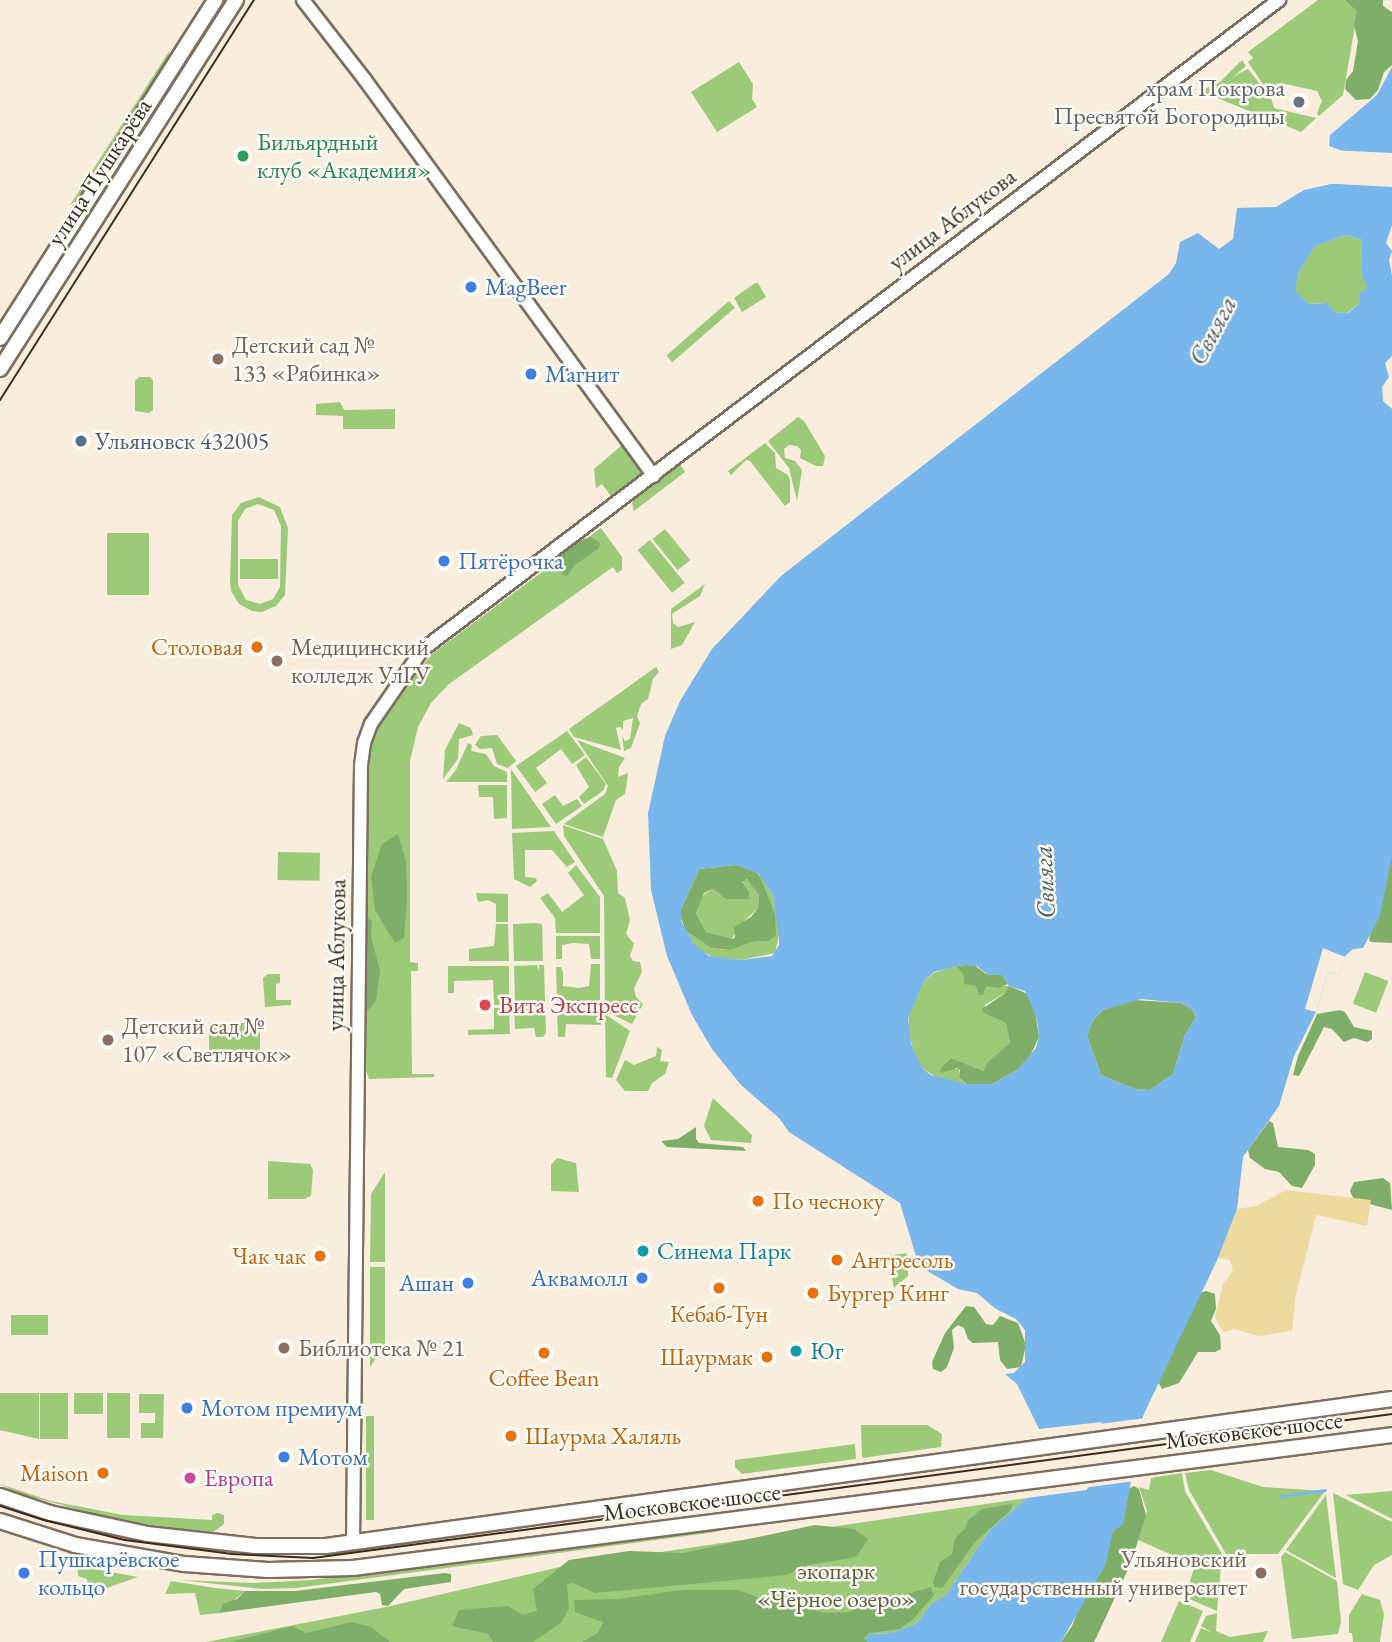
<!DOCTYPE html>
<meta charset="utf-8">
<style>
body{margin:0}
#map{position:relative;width:1392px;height:1642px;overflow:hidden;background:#f9eddd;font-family:"EB Garamond",serif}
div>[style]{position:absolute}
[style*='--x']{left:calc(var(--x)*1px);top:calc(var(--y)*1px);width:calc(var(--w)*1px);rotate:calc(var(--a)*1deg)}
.green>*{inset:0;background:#9dca78;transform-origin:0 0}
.forest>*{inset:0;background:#7eae68}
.sand>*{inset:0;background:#eeda9e}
.water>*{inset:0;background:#79b6ec}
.pier>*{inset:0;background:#f9eddd}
.stream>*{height:2.5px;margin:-1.25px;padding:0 1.25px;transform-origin:1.25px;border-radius:1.25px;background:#79b6ec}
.roads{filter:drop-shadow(2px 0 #7e6e61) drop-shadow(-2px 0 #7e6e61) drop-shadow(0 2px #7e6e61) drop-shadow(0 -2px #7e6e61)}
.secondary>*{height:12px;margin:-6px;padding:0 6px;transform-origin:6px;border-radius:6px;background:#fff}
.primary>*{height:14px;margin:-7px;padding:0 7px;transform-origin:7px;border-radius:7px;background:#fff}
.tram>*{height:2px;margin:-1px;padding:0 1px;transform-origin:1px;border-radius:1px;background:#3b2a1e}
.dots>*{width:19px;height:19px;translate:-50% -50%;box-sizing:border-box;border:4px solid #fdfcf7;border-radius:50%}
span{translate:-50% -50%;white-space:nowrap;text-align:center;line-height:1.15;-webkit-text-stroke:5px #fdfcf7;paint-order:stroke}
.worship-label{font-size:24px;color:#5b616d}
.right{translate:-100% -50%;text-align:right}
.leisure-label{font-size:24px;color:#27864d}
.left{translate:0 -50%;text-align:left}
.street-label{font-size:24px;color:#3b2a1e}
.shop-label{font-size:24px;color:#366cbe}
.education-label{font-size:24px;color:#785e54}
.service-label{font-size:24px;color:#4e5e75}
.food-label{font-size:24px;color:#c56008}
.health-label{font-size:24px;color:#be3a42}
.culture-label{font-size:24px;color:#0d838f}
.hotel-label{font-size:24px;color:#b23c85}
.park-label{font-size:24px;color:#585a39}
.water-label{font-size:26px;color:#515b66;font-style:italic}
</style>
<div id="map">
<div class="green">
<i style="clip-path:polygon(1318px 0,1350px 0,1358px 9px,1343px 95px,1319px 116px,1317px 113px,1322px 101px,1317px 91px,1281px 83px,1276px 84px,1269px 93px,1248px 62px,1253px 58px,1248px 52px)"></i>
<i style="clip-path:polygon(170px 50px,165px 67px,82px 196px,70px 205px)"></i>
<i style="clip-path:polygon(1242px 60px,1246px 66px,1234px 76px,1248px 69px,1271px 98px,1274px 108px,1316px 118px,1301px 132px,1200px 91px,1220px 82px)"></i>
<i style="clip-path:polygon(739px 62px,753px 84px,752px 99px,757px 107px,717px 132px,691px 92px)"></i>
<i style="clip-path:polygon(1346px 235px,1362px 240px,1361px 272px,1368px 287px,1360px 303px,1347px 313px,1334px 312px,1321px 303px,1309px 304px,1294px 290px,1299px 272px,1314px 246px)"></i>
<i style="clip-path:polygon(755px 283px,758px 283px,766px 297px,742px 312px,734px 298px)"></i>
<i style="left:729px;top:301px;width:9px;height:83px;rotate:49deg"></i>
<i style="clip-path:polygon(139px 377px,150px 377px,153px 380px,153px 410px,149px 413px,135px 411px,135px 381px)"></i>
<i style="clip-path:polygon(340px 402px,344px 410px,395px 409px,395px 429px,343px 429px,343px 416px,316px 415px,316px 404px)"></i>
<i style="clip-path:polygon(798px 417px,804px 421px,825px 456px,823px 466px,816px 466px,800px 458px,801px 450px,797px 446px,789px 445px,784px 449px,785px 458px,795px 461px,802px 470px,797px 501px,789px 468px,768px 441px)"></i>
<i style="clip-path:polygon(765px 443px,775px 453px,776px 468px,788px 475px,790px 480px,790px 502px,785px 506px,750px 461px,746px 460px,731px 475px,728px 471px)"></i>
<i style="clip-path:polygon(622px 445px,641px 466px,640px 474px,613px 499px,602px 484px,596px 488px,594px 469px)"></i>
<i style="clip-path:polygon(679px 463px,685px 472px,634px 511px,632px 503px,635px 497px)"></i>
<i style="clip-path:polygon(evenodd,259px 497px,280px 507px,288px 528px,285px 595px,276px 606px,262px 612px,252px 611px,239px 604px,231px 591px,230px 581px,232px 515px,241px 503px,259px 497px,258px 504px,274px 510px,281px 526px,280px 587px,273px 599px,260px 604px,246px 600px,238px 585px,238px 521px,245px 509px,258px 504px)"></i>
<i style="clip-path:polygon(601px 528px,622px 557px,622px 570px,617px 573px,613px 567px,449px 684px,431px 703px,418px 727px,410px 761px,410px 962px,418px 963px,418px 971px,411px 971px,412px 1074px,434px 1074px,434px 1077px,369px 1079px,364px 1064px,365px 769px,368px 748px,377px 722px,432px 654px)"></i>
<i style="left:665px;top:529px;width:40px;height:16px;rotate:51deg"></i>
<i style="left:107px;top:533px;width:42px;height:62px"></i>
<i style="left:650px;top:540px;width:55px;height:16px;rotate:51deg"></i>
<i style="left:240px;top:559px;width:38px;height:20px"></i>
<i style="clip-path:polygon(705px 584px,700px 596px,672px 614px,673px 623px,678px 627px,695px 622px,682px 645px,671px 649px,671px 609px)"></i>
<i style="clip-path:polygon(656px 667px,659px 672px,653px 679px,648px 699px,641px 704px,637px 716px,640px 723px,631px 748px,624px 751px,622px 735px,625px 741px,630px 739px,633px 718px,623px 721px,623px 731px,621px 727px,616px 728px,621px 750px,574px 737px,569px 729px)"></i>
<i style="clip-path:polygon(459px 723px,471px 728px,473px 735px,459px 739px,458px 759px,443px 779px,445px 750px)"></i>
<i style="clip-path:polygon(567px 731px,585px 755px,572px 764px,561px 749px,536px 768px,547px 783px,535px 792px,516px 766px)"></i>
<i style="clip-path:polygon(497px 735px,516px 761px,508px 768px,497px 764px,492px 748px,480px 749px,475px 745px,481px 736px)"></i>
<i style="clip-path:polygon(577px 740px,625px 758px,619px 767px,618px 777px,628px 773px,625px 794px,616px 800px,603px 837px,564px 824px,605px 794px,608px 786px)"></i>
<i style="clip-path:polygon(468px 743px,472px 745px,471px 751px,486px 754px,494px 766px,507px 772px,507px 782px,446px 782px,456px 770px)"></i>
<i style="clip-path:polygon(586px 757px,606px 784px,603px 791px,584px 804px,579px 797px,589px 787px,576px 765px)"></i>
<i style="clip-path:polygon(511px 769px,551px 827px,512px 829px)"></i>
<i style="clip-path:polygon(478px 785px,507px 785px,507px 818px,494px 819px,493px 797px,479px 797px)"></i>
<i style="clip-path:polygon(555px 795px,563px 806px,577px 799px,582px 806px,556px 824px,542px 804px)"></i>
<i style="clip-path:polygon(563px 825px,603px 839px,617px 871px,618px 893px,625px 898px,630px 920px,626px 934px,634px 944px,630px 956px,633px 961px,640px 962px,642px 972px,634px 988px,636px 997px,643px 1004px,632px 1024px,605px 1011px,604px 896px,564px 836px)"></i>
<i style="clip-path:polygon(554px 831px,575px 862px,567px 867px,552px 850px,525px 850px,525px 877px,536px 878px,537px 881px,530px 887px,514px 879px,512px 833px)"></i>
<i style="left:278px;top:852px;width:42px;height:28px;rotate:1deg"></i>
<i style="clip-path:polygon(576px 865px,600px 897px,600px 933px,556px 933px,555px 918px,540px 898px,548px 893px,562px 912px,584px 895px,568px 873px)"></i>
<i style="clip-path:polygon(755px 871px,762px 877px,773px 895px,780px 930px,775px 953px,741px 960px,713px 957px,697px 949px,686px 931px,711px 948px,726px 950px,751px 942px,769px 941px,775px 914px)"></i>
<i style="clip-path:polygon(744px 879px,751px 881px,759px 895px,758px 908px,740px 925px,732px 939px,706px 932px,696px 913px,702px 896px,713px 889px,721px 895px,742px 897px,749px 893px,742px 885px)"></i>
<i style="clip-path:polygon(476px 893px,508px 894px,508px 922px,496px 922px,496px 904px,488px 900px,478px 902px)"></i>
<i style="clip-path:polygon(536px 923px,542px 924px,543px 961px,514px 961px,513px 924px)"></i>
<i style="clip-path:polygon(496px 924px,508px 924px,509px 961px,469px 961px,469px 949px,494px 946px)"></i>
<i style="clip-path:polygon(556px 936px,600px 936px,600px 959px,591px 959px,589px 944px,573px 943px,562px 945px,562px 959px,556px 959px)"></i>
<i style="clip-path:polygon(591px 964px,600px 964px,600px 1000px,596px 1001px,600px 1002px,600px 1009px,584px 1009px,583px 1001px,557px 1001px,556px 967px,561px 967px,563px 972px,563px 986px,579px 988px,589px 986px)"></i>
<i style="clip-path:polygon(537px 965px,539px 971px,539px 965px,544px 965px,546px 1033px,543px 1037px,536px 1037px,534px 1028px,515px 1029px,514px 1008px,520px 1006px,515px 1005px,514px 966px)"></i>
<i style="clip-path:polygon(956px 965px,963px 974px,964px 983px,976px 986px,984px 993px,987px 986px,1009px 986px,1008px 991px,985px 1005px,985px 1014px,1006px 1023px,1010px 1043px,990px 1061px,984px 1071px,951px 1058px,941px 1067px,959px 1069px,959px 1077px,967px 1084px,938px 1078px,923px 1069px,915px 1056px,908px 1031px,909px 1015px,924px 981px,934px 973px)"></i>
<i style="clip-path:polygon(448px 966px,509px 966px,509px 1005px,494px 1005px,493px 980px,454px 981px,454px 993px,448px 993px)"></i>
<i style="left:1365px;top:972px;width:25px;height:34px;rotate:21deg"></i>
<i style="clip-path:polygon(280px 974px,280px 983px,276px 984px,276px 1000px,291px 1000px,291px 1005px,265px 1007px,263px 978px,268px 974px)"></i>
<i style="clip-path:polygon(494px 1008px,509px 1008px,510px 1034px,468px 1035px,468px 1030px,494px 1029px)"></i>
<i style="clip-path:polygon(557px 1014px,601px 1014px,601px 1025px,566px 1024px,565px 1037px,558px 1037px)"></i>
<i style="clip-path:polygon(605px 1014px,630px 1031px,612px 1078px,606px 1077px)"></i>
<i style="left:209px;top:1023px;width:51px;height:34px"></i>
<i style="clip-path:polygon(657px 1047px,662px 1050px,660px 1061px,669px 1062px,665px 1074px,652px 1083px,648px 1091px,625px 1091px,616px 1080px,625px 1060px,634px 1065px,656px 1056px)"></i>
<i style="clip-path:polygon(713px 1098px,752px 1135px,751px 1143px,711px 1140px,704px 1126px)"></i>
<i style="clip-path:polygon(557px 1158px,576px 1163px,579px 1192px,551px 1191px,551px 1165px)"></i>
<i style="clip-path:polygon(268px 1161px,310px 1164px,313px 1170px,311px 1196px,304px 1199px,268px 1199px)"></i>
<i style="clip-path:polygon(385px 1172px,385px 1262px,370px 1262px,371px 1194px)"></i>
<i style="clip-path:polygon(906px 1253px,913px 1263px,908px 1266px,908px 1276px,894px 1288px,888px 1256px)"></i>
<i style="clip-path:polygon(370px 1267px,385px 1267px,385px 1345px,370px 1367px)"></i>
<i style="left:11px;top:1315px;width:37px;height:20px"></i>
<i style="clip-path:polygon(0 1393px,39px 1393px,39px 1439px,0 1430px)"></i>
<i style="left:40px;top:1393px;width:28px;height:46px"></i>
<i style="left:74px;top:1393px;width:29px;height:21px"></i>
<i style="left:107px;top:1393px;width:23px;height:45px"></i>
<i style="clip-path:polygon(139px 1394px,164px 1394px,163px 1438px,141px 1438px,141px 1423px,155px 1423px,155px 1413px,139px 1413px)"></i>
<i style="left:366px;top:1416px;width:8px;height:104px"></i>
<i style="clip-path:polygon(861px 1425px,927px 1425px,942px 1434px,941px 1447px,862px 1458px)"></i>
<i style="clip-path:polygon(855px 1444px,856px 1459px,742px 1474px,735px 1467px,735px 1460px)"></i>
<i style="clip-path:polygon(1211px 1470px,1263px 1487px,1325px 1491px,1278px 1554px,1226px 1554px,1189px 1490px,1185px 1473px)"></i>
<i style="clip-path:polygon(1182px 1473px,1185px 1491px,1222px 1554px,1217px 1611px,1185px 1597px,1195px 1565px,1138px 1540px,1147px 1511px,1139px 1487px,1149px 1490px,1151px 1478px)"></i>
<i style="clip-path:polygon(0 1484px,51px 1501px,123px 1515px,212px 1520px,212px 1515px,218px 1513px,224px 1515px,224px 1524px,212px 1533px,116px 1520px,18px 1493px)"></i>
<i style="clip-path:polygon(1392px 1491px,1392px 1519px,1346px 1495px)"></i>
<i style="clip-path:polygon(1333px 1493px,1392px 1522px,1392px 1555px,1374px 1565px,1358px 1590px,1343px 1584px)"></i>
<i style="clip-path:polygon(1326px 1495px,1336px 1578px,1286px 1550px)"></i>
<i style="clip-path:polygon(1027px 1498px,990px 1530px,946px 1595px,931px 1604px,917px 1623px,892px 1633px,869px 1634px,867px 1642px,206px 1642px,386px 1607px,560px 1567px)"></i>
<i style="clip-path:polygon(740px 1524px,716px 1532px,296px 1588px,263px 1589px,180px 1580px,252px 1583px,311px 1580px)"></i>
<i style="clip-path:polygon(1285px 1552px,1337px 1581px,1341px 1622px,1338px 1634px,1292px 1639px,1281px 1557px)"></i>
<i style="clip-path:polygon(77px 1566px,138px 1577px,92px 1593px,89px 1590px,87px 1579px,78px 1576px)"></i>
<i style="clip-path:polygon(171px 1581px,215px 1588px,245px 1591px,219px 1613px,200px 1615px,195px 1593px,165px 1594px)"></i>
<i style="clip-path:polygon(1362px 1594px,1380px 1600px,1384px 1614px,1380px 1642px,1353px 1642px,1352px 1633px,1349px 1633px,1349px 1615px)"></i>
<i style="clip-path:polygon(1179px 1601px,1203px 1611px,1190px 1642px,1161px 1642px)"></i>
<i style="clip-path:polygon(1217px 1613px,1216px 1631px,1230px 1637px,1268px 1631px,1263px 1642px,1195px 1642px,1201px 1628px,1213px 1633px,1201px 1626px,1206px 1616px)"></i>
</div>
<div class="forest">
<i style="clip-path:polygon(1345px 0,1383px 0,1383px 6px,1392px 12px,1392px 65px,1384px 72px,1378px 90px,1370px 99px,1356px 100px,1345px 89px,1346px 80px,1353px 71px,1358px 41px,1354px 25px,1357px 11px)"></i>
<i style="clip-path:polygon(591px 537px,600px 543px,599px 548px,575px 565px,567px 576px,563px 575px,555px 564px,561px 553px,572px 543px)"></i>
<i style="clip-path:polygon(398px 834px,406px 861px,407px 898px,404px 938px,395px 943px,375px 910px,371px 877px,382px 844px)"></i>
<i style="clip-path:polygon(1392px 843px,1392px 943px,1371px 942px,1369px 940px)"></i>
<i style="clip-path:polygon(evenodd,736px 865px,755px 871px,761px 879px,775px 914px,776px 935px,769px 941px,751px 942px,730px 950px,711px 948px,686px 931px,680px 916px,681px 909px,699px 869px,736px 865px,747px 879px,759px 895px,758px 908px,751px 917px,734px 927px,735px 937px,733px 939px,706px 932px,696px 913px,704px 893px,713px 889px,726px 899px,749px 899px,749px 892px,742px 882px,747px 879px)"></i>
<i style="clip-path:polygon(366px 917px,372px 921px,371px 936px,380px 971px,376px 1000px,366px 1013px,363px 1012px)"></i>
<i style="clip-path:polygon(973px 964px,986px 974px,1002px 975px,1008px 984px,998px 988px,987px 986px,983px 995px,979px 995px,976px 986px,964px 984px,963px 974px,956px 966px)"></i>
<i style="clip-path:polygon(1009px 986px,1028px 994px,1035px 1010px,1039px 1037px,1030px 1056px,1017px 1070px,992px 1084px,967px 1084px,959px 1077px,960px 1070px,957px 1068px,940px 1073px,941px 1067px,951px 1058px,984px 1071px,987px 1063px,1010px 1043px,1006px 1023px,985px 1014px,982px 1009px,1004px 994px)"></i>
<i style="clip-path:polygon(1134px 1000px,1181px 1003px,1192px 1009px,1196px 1017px,1185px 1035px,1173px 1074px,1150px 1090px,1135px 1089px,1101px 1075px,1087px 1036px,1093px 1020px,1103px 1010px)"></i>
<i style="clip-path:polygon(1340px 1010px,1345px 1012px,1354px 1027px,1372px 1031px,1372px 1039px,1367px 1042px,1354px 1038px,1344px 1042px,1332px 1029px,1324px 1027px,1299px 1076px,1293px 1075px,1298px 1056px,1317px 1014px)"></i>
<i style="clip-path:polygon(1269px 1121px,1273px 1123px,1278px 1147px,1308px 1150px,1315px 1154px,1315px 1165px,1302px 1188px,1292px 1186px,1279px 1172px,1265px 1169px,1250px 1158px,1248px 1150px)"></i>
<i style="clip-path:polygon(696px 1127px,696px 1139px,699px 1143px,743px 1147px,746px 1151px,667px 1147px,661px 1141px,678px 1139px)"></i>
<i style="clip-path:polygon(1383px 1178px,1390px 1183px,1392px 1210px,1354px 1200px,1350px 1191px,1354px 1182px)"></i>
<i style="clip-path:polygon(1206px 1291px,1215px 1294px,1216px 1309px,1211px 1321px,1220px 1335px,1221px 1349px,1215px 1352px,1198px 1352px,1179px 1383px,1162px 1389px,1157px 1380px,1199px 1293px)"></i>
<i style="clip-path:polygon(966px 1306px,974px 1307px,986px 1324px,993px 1325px,1000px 1316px,1018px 1323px,1026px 1345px,1021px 1367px,1007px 1369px,1000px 1360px,998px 1342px,973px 1343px,968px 1339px,964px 1328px,958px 1325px,952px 1330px,954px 1348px,947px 1367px,941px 1372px,933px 1369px,932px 1362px,945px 1333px)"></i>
<i style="clip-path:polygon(1134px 1486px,1139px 1489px,1146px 1515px,1131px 1563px,1097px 1636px,1094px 1642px,1061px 1642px,1072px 1626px,1126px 1490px)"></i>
<i style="clip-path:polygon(1013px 1504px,1010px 1511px,975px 1542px,942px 1588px,934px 1587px,933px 1582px,940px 1562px,952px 1554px,955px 1538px,965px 1529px,968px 1520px,982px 1509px)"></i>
<i style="clip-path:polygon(815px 1525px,854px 1529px,868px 1539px,856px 1557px,808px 1565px,787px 1575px,595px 1593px,573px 1583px,567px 1584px,569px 1608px,562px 1622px,533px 1642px,493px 1642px,488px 1634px,452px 1626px,459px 1610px,508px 1606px,523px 1615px,537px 1611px,533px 1589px,569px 1560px,629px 1551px,683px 1553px)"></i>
<i style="clip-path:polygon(445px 1573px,451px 1574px,451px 1582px,404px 1589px,388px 1606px,382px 1605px,380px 1594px,376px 1592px,219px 1613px,223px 1604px,237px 1599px,245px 1591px,295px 1591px)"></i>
<i style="clip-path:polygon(931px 1587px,934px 1595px,913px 1619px,900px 1629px,869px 1633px,864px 1638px,868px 1642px,582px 1642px,598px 1633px,603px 1622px,575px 1612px,574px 1600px,619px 1599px,681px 1590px,739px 1590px,764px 1600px,785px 1600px,825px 1613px,847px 1612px)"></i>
<i style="clip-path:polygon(351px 1622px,371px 1627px,390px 1642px,230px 1642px,293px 1626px,306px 1633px)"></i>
</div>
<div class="sand">
<i style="clip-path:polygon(1286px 1190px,1371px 1200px,1367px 1226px,1316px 1215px,1296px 1294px,1292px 1331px,1258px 1336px,1235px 1329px,1223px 1332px,1215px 1317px,1223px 1285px,1233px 1270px,1230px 1260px,1218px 1258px,1237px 1209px,1256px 1206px)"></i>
</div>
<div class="water">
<i style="clip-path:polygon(evenodd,1392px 67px,1392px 225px,1386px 243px,1392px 251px,1389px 260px,1392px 276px,1392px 356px,1385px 363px,1389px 377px,1382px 387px,1383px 401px,1392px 409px,1392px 856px,1380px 916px,1363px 948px,1353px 949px,1345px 956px,1340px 975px,1328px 972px,1316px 1012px,1294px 1056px,1279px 1106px,1243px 1157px,1237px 1209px,1218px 1258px,1143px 1416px,1123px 1525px,1113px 1531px,1106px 1564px,1061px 1642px,867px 1642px,866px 1638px,869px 1634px,892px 1633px,917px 1623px,931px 1604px,946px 1595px,990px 1530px,1027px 1498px,1087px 1490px,1102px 1422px,1039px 1429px,1017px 1384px,1005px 1374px,1014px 1373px,1025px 1362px,1025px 1330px,1016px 1319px,996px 1309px,977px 1293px,958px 1289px,919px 1266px,900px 1203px,789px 1132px,779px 1118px,741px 1085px,712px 1049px,692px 1015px,667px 956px,651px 890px,648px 813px,665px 736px,680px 701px,712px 649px,781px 576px,1169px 274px,1176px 263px,1180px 242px,1198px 233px,1219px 249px,1233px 239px,1237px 208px,1276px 207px,1304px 190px,1367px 176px,1367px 160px,1329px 146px,1330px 135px,1377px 95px,1392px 67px,1346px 235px,1362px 240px,1361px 272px,1367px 288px,1360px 293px,1360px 303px,1348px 313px,1334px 312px,1327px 303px,1309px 304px,1295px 290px,1299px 272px,1315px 246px,1346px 235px,1392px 67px,736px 865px,759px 874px,773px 895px,779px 937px,779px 945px,772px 956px,741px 960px,709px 956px,694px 944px,681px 921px,681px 909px,699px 869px,736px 865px,1392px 67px,961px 965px,977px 966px,988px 975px,1002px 975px,1009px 986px,1025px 991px,1037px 1019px,1039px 1037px,1036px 1048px,1017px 1070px,992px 1084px,967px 1084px,931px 1075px,923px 1069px,911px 1044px,908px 1019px,924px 981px,934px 972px,961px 965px,1392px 67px,1141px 999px,1181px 1003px,1192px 1009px,1196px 1017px,1185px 1035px,1173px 1074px,1150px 1090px,1135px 1089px,1101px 1075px,1087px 1036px,1093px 1020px,1103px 1010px,1141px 999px)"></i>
</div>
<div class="pier">
<i style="clip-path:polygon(1329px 150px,1392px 153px,1392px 187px,1318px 183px,1364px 172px,1363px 164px)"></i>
<i style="clip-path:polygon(1323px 948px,1345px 957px,1340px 975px,1328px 972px,1316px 1012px,1305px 1009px)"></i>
<i style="clip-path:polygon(1146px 1418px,1135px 1481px,1024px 1496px,1084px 1487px,1098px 1426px,1037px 1432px)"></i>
</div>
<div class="stream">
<i style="--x:1280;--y:1496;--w:45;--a:-7.6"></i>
</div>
<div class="roads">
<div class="secondary">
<i style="--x:303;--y:0;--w:101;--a:52.2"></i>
<i style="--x:365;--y:80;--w:490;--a:53.9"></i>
<i style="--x:353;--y:1543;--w:778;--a:-89.41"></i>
<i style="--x:361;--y:765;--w:22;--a:-82"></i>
<i style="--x:364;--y:743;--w:20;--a:-70"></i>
<i style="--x:371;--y:724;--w:90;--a:-55.4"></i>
<i style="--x:422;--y:650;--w:1076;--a:-37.18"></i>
</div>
<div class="primary">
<i style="--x:0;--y:338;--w:401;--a:-57.5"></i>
<i style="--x:0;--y:369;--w:438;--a:-57.4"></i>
<i style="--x:0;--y:1496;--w:53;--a:18.8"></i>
<i style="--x:50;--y:1513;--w:99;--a:12.2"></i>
<i style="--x:147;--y:1534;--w:109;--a:6.3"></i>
<i style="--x:255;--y:1546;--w:71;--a:0"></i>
<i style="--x:326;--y:1546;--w:1076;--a:-7.85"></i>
<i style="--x:0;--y:1521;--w:79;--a:17.7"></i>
<i style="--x:75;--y:1545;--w:111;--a:9.9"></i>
<i style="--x:184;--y:1564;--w:84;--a:4.1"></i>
<i style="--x:268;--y:1570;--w:85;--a:-1.3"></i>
<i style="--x:353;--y:1568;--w:1047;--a:-7.29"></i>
</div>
</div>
<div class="tram">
<i style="--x:0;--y:400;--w:474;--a:-57.6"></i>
<i style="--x:0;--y:1506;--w:46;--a:17.7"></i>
<i style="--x:44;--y:1520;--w:83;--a:13.9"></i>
<i style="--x:125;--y:1540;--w:108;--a:7.5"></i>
<i style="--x:232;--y:1554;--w:81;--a:2.8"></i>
<i style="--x:313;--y:1558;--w:1089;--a:-7.6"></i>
</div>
<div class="dots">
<i style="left:1299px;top:102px;background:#6b7280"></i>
<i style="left:243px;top:156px;background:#2e9e5b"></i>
<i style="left:471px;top:287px;background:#3f7fe0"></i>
<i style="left:218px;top:359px;background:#8d6e63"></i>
<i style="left:531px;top:374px;background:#3f7fe0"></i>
<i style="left:81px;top:441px;background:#5c6f8a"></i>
<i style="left:444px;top:561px;background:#3f7fe0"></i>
<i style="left:257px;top:647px;background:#e8710a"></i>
<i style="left:277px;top:661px;background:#8d6e63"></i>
<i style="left:485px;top:1005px;background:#e0444e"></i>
<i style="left:108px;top:1040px;background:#8d6e63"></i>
<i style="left:758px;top:1201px;background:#e8710a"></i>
<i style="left:643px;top:1251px;background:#0f9aa8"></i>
<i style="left:320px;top:1256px;background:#e8710a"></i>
<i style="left:837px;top:1260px;background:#e8710a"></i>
<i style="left:642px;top:1278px;background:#3f7fe0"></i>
<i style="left:468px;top:1283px;background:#3f7fe0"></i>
<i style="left:719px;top:1288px;background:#e8710a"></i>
<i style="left:813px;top:1293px;background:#e8710a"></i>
<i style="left:284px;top:1348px;background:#8d6e63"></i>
<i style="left:796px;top:1351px;background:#0f9aa8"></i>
<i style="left:544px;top:1353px;background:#e8710a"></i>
<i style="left:767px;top:1357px;background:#e8710a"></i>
<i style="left:187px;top:1408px;background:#3f7fe0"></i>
<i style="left:511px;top:1436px;background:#e8710a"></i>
<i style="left:284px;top:1457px;background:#3f7fe0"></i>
<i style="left:103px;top:1473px;background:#e8710a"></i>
<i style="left:190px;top:1478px;background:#d1479c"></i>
<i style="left:24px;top:1573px;background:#3f7fe0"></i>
<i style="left:1261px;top:1573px;background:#8d6e63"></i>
</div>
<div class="worship-label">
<span class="right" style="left:1285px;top:102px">храм Покрова<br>Пресвятой Богородицы</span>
</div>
<div class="leisure-label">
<span class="left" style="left:257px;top:156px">Бильярдный<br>клуб «Академия»</span>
</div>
<div class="street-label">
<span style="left:99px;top:172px;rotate:-57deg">улица Пушкарёва</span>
<span style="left:952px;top:219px;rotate:-37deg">улица Аблукова</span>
<span style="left:336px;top:955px;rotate:-89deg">улица Аблукова</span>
<span style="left:1254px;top:1430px;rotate:-7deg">Московское шоссе</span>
<span style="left:692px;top:1502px;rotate:-7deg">Московское шоссе</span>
</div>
<div class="shop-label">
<span class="left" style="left:485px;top:287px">MagBeer</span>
<span class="left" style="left:545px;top:374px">Магнит</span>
<span class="left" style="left:458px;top:561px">Пятёрочка</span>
<span class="right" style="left:628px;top:1278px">Аквамолл</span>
<span class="right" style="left:454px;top:1283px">Ашан</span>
<span class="left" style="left:201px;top:1408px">Мотом премиум</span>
<span class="left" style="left:298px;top:1457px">Мотом</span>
<span class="left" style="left:38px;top:1573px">Пушкарёвское<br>кольцо</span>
</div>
<div class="education-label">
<span class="left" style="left:232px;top:359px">Детский сад №<br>133 «Рябинка»</span>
<span class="left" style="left:291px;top:661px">Медицинский<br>колледж УлГУ</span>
<span class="left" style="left:122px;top:1040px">Детский сад №<br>107 «Светлячок»</span>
<span class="left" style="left:298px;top:1348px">Библиотека № 21</span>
<span class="right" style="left:1247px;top:1573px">Ульяновский<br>государственный университет</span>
</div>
<div class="service-label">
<span class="left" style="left:95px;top:441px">Ульяновск 432005</span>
</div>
<div class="food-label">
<span class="right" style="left:243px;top:647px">Столовая</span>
<span class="left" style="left:772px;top:1201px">По чесноку</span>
<span class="right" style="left:306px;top:1256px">Чак чак</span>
<span class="left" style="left:851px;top:1260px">Антресоль</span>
<span class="left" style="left:827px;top:1293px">Бургер Кинг</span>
<span style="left:719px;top:1314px">Кебаб-Тун</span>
<span class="right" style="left:753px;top:1357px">Шаурмак</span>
<span style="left:544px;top:1378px">Coffee Bean</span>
<span class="left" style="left:525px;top:1436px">Шаурма Халяль</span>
<span class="right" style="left:89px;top:1473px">Maison</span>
</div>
<div class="health-label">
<span class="left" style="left:499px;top:1005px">Вита Экспресс</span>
</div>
<div class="culture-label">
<span class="left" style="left:657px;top:1251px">Синема Парк</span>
<span class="left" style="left:810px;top:1351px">Юг</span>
</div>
<div class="hotel-label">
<span class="left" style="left:204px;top:1478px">Европа</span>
</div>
<div class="park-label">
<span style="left:836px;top:1585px">экопарк<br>«Чёрное озеро»</span>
</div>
<div class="water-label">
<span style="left:1213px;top:331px;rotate:-62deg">Свияга</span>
<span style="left:1045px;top:882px;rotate:-93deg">Свияга</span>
</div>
</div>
